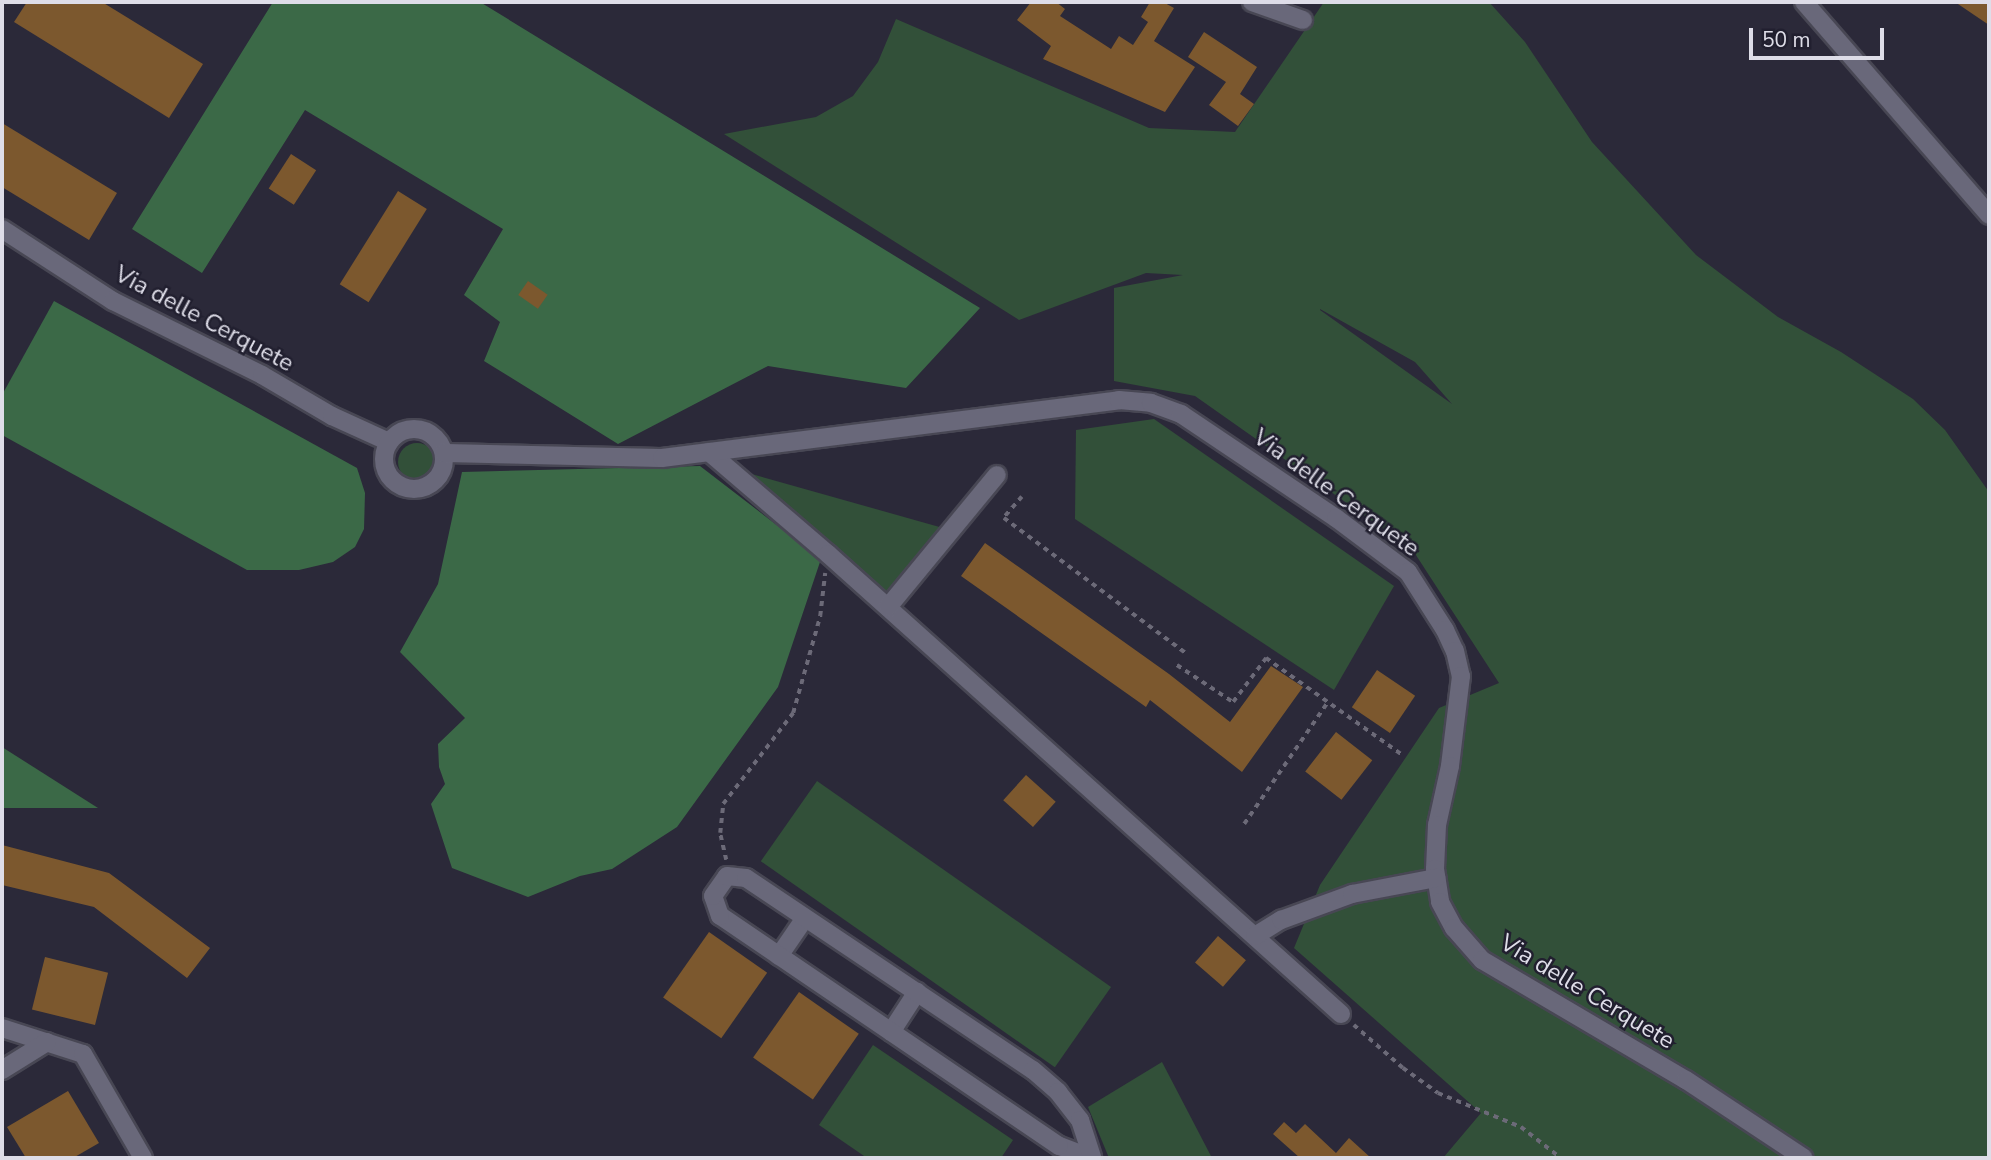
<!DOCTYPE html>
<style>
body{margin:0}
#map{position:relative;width:1991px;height:1160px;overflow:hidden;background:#2b2939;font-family:"Nunito Sans",sans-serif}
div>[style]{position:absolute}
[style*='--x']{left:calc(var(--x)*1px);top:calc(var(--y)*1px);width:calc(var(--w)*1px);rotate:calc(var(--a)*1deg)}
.green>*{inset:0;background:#325039;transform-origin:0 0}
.round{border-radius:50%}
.forest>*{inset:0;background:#3b6947}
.building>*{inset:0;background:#7c582e;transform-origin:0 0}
.path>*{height:3.5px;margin-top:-1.75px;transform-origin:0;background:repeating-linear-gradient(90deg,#6c6a78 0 5px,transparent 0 10px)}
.roads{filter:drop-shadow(2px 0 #484754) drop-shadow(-2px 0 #484754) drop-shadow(0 2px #484754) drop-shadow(0 -2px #484754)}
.minor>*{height:18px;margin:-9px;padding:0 9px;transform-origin:9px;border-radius:9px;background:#69687a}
.minor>.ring{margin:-9px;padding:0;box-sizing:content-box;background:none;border:18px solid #69687a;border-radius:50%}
span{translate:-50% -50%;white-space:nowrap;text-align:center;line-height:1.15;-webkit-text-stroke:5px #211f2f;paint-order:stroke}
.street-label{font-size:24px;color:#dedde8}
.frame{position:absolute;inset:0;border:4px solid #dedde8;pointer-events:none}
.scale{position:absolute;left:1749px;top:28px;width:135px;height:32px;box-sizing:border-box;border:4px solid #dedde8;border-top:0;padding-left:9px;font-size:21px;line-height:24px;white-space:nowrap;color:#dedde8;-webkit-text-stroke:5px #211f2f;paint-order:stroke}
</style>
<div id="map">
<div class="green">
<i style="clip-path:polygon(evenodd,1324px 2px,1489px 2px,1525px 42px,1592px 142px,1696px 255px,1778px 317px,1841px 352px,1913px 399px,1945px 430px,1989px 492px,1989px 1158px,1443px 1158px,1481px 1113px,1294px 948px,1320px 885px,1439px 708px,1499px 683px,1412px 549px,1195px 396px,1114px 381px,1114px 288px,1183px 275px,1146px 273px,1019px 320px,724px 134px,816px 117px,853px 96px,878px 62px,896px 19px,1149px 128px,1235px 132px,1324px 2px,1320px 309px,1415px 362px,1452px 404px,1320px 310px,1320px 309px)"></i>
<i style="clip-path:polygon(1154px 419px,1394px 586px,1334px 690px,1075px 519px,1076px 430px)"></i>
<i class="round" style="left:398px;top:443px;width:38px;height:38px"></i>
<i style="clip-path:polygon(741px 471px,943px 528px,884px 594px)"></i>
<i style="left:817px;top:781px;width:359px;height:98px;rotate:35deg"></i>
<i style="clip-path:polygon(873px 1045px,1013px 1140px,1001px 1158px,867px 1158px,819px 1125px)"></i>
<i style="clip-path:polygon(1162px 1062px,1212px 1158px,1109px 1158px,1088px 1107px)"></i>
</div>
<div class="forest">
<i style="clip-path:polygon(273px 2px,480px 2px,980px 308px,906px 388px,768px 366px,618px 444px,484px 361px,500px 322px,464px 295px,503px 229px,305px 110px,202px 273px,132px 229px)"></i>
<i style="clip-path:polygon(54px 301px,357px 468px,365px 493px,364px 529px,355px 547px,333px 562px,299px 570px,247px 570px,2px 435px,2px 395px)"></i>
<i style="clip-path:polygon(700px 466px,821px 559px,778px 687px,677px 827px,612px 869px,580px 876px,528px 897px,452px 868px,431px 804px,445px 784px,439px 767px,438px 744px,465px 718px,400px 652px,438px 584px,462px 472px)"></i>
<i style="clip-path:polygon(2px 747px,98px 808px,2px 808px)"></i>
</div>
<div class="building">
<i style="clip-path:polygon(27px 2px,102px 2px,203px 64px,169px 118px,14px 22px)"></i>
<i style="clip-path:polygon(1031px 2px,1056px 2px,1065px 9px,1060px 16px,1111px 49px,1119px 36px,1133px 45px,1148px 22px,1141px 17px,1150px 2px,1163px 2px,1174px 8px,1154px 41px,1195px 67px,1165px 112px,1043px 59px,1051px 46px,1017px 20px)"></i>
<i style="clip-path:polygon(1955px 2px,1989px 2px,1989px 25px)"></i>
<i style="clip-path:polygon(1204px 32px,1257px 67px,1240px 94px,1254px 104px,1238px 126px,1209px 105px,1226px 82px,1188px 57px)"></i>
<i style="clip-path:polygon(2px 123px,117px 193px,89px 240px,2px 187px)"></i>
<i style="left:291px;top:154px;width:30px;height:41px;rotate:33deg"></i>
<i style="left:398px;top:191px;width:34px;height:110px;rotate:32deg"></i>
<i style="left:528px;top:281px;width:24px;height:17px;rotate:35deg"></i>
<i style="clip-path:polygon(985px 543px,1169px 674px,1230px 722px,1271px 666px,1303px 687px,1242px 772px,1150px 700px,1146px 707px,961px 576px)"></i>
<i style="left:1377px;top:670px;width:46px;height:45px;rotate:34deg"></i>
<i style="left:1336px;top:732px;width:46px;height:50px;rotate:38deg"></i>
<i style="left:1026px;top:775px;width:40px;height:34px;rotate:42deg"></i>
<i style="clip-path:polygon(2px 845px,109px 873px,210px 948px,187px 978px,94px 907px,2px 885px)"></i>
<i style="left:709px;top:932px;width:71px;height:80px;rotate:35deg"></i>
<i style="left:1218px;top:936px;width:37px;height:35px;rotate:41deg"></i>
<i style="left:45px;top:957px;width:65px;height:54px;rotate:14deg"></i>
<i style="left:799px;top:992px;width:73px;height:80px;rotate:35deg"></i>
<i style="clip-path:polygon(68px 1091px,99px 1143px,73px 1158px,26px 1158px,7px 1127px)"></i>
<i style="clip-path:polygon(1284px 1122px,1296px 1133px,1305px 1124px,1336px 1153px,1349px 1138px,1371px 1158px,1300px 1158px,1273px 1134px)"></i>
</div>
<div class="path">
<i style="--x:1022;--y:497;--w:28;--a:131"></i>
<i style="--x:1004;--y:518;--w:227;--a:36.6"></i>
<i style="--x:1177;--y:665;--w:67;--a:33.5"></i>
<i style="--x:1233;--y:702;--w:55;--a:-53.1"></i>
<i style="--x:1266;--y:658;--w:166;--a:35.4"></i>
<i style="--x:1244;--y:824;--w:148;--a:-55.5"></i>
<i style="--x:726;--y:860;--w:28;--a:-103"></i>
<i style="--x:720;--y:833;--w:29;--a:-84"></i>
<i style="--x:723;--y:804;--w:115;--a:-52.4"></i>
<i style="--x:793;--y:713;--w:101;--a:-74.4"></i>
<i style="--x:820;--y:616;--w:43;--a:-83.4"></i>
<i style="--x:1354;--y:1025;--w:65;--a:41.3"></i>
<i style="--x:1403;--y:1068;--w:43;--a:35.5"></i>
<i style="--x:1438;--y:1093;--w:90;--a:22.3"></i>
<i style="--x:1521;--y:1127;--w:51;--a:37.8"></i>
</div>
<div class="roads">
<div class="minor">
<i style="--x:1252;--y:2;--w:54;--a:19.4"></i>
<i style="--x:1804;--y:2;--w:282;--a:49"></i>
<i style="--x:2;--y:229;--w:132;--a:33"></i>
<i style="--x:113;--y:301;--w:166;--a:26.4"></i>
<i style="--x:262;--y:375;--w:81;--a:30.4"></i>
<i style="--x:332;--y:416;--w:63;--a:24.5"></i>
<i class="ring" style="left:384px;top:429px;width:42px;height:42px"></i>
<i style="--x:709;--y:452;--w:157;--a:40.6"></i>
<i style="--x:828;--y:554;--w:689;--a:41.88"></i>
<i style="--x:444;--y:453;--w:218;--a:1.3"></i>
<i style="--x:662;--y:458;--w:461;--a:-7.2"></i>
<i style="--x:1119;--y:400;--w:32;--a:5"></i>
<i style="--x:1151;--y:403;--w:32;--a:20"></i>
<i style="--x:1181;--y:414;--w:187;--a:33.9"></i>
<i style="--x:1336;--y:518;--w:90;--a:36.9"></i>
<i style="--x:1408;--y:572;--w:69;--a:57.5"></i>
<i style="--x:1445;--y:630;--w:23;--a:65"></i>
<i style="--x:1455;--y:651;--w:26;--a:77"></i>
<i style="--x:1461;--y:676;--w:91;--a:97"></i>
<i style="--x:1450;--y:766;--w:60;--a:102.4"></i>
<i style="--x:1437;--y:825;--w:44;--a:92.6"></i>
<i style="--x:1435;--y:869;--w:33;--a:81"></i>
<i style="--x:1440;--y:902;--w:30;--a:62"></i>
<i style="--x:1454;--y:928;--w:43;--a:48.8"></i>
<i style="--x:1482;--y:960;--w:237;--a:30.5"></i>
<i style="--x:1686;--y:1080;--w:141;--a:33.5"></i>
<i style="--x:888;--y:607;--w:171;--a:-50.5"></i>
<i style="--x:1255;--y:936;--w:31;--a:-32"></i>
<i style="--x:1281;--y:920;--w:76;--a:-20.1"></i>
<i style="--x:1352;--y:894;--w:86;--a:-10.8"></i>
<i style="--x:779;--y:956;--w:46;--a:-55.6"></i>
<i style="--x:2;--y:1028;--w:85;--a:17.8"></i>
<i style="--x:83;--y:1054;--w:120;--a:60"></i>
<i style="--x:891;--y:1032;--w:48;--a:-57"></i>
<i style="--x:2;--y:1070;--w:53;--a:-31.9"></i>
<i style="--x:1091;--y:1158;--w:34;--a:-159"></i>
<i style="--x:1059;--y:1146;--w:410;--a:-145.8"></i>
<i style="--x:720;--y:916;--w:21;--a:-109"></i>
<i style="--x:713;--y:896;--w:24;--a:-55"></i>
<i style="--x:727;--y:876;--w:19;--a:6"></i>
<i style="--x:746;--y:878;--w:345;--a:33.8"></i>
<i style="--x:1033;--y:1070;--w:33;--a:41"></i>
<i style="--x:1058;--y:1092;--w:36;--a:52"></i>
<i style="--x:1080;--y:1120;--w:40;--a:72"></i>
</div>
</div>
<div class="street-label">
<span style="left:204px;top:319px;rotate:28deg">Via delle Cerquete</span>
<span style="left:1336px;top:493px;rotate:36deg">Via delle Cerquete</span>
<span style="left:1587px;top:992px;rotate:31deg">Via delle Cerquete</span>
</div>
<div class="frame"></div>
<div class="scale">50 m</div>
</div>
